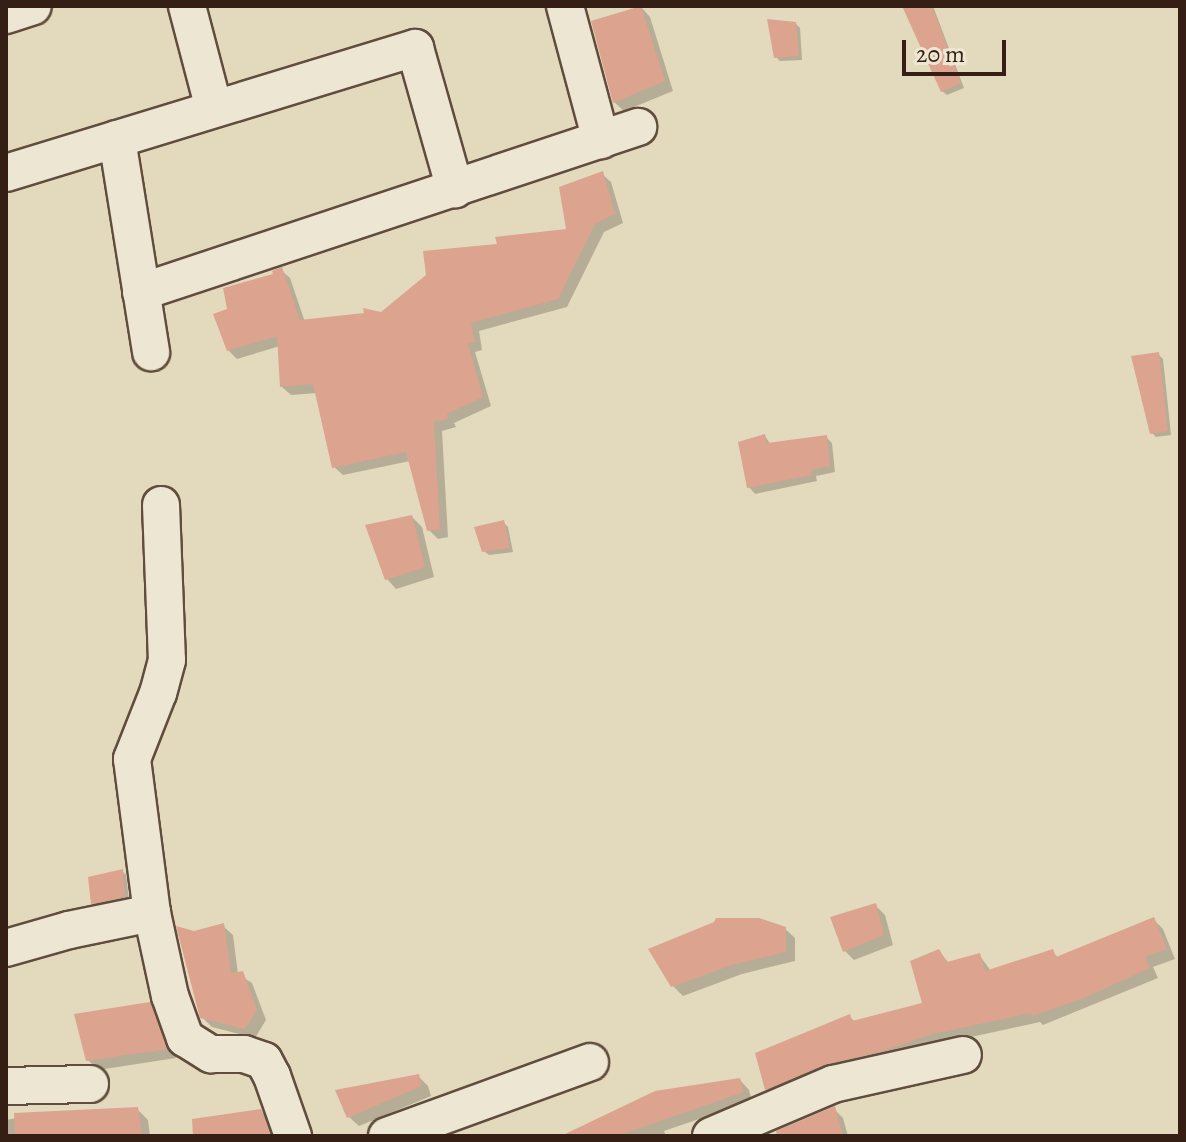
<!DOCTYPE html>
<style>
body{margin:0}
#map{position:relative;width:1186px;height:1142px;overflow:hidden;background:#e3d9bc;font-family:Alegreya,serif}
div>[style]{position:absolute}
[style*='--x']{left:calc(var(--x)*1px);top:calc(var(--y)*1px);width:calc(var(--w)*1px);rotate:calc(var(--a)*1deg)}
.shadow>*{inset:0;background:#0003}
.building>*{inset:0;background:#dca38f}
.roads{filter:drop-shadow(2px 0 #604d3d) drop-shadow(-2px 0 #604d3d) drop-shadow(0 2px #604d3d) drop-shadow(0 -2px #604d3d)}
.minor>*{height:36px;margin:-18px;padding:0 18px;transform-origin:18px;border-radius:18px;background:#ede6d3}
span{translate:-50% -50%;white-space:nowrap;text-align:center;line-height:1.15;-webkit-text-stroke:6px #ede6d3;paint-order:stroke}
.frame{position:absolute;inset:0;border:8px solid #351e13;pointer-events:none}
.scale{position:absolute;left:902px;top:40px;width:104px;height:36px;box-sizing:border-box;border:4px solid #351e13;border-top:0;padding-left:10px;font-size:24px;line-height:28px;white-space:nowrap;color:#351e13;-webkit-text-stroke:6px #ede6d3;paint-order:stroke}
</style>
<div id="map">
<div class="shadow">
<i style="clip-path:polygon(910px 6px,933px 6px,964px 88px,947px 95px,942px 91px)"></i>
<i style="clip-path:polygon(641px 7px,650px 17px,673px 91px,624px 111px,614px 102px)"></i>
<i style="clip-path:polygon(795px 23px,800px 28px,802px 60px,780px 61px,776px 57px)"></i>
<i style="clip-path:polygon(602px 174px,611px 182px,623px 223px,604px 232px,567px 307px,479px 331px,482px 350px,475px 352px,491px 406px,454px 423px,456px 427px,442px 431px,448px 537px,438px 539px,429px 530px,410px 461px,343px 475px,334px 467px,317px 393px,291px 395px,282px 387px,280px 346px,237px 359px,228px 350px,229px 310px,281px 270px,290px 278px,305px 322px,382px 314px,499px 245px,568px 230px)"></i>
<i style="clip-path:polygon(1158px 354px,1163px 359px,1171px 435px,1156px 437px,1152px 433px)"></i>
<i style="clip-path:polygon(765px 436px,771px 445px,826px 437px,832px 443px,835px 472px,816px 476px,817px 481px,755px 494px,749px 487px)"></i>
<i style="clip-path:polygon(412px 517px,422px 527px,434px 577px,396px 589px,387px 579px)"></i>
<i style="clip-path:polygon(503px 522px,508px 527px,513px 552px,489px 555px,484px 551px)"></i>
<i style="clip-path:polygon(122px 871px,126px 875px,129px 901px,97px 907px,93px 903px)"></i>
<i style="clip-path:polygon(875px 905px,885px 915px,893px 945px,854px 960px,845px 951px)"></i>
<i style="clip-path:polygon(1153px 919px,1163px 929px,1175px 959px,1153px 967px,1158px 978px,1043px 1025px,1040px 1022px,944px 1043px,776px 1099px,767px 1089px,850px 1017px,855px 1022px,924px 1004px,939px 952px,950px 964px,980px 956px,991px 971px,1052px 952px,1059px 958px)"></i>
<i style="clip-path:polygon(223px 926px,233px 935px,238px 974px,252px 983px,266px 1020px,255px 1038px,212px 1027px,202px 1017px,194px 933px)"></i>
<i style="clip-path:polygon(784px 928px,795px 938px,795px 961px,742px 974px,683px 996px,673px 986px)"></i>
<i style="clip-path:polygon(149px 1004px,159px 1014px,176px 1058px,98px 1070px,88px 1060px)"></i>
<i style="clip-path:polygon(418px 1076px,428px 1086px,431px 1096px,359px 1126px,349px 1117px)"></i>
<i style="clip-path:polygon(740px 1080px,749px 1090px,752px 1101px,664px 1131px,666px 1136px,609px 1136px,601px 1119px)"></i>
<i style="clip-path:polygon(137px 1109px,148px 1120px,150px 1136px,6px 1136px,6px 1120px,38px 1114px)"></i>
<i style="clip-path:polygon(834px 1109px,843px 1118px,848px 1136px,779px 1136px)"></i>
<i style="clip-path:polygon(261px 1111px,269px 1120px,275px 1136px,225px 1136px)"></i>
</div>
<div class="building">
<i style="clip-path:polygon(641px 6px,665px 81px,613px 103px,591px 21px)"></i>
<i style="clip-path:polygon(902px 6px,932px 6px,961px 83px,941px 92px)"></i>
<i style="clip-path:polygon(767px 19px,796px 22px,799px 56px,774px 58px)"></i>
<i style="clip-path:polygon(603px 171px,615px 214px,595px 224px,558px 299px,471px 323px,475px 342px,468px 344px,483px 397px,447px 414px,448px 419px,434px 422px,440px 529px,427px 531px,406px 452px,332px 468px,313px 384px,280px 387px,277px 336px,227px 351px,213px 314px,227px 309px,223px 288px,273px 274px,272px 271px,282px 267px,300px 320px,364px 313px,363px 308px,381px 312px,426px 275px,423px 251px,497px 244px,495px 237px,566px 229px,559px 187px)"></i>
<i style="clip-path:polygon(1159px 352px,1168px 431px,1150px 434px,1131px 356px)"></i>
<i style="clip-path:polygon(765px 434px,767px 443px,827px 435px,830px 466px,811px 470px,812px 475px,747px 488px,738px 442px)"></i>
<i style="clip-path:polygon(412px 515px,425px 567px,385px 580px,365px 525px)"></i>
<i style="clip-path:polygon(504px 520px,510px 548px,482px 552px,474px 527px)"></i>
<i style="clip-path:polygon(123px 869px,125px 897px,91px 904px,88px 877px)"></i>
<i style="clip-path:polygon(876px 903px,884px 935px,843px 952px,830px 917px)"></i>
<i style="clip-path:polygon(1154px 917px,1167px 949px,1145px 957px,1150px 968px,1084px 998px,1032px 1016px,1031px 1013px,933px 1034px,883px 1051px,828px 1064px,765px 1090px,755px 1053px,850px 1014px,852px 1021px,922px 1003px,910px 961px,939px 949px,947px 962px,980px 953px,985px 971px,1053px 949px,1056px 957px)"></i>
<i style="clip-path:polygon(716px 918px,759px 918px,786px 927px,786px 952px,732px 965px,671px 987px,648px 949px,714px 922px)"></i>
<i style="clip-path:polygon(224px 923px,231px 973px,243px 971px,257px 1010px,245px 1029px,200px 1018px,176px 926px,194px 931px)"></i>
<i style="clip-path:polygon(150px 1002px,168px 1049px,86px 1061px,74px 1014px)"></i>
<i style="clip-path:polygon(419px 1074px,422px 1086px,347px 1118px,335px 1090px)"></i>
<i style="clip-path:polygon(740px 1078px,744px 1092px,617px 1136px,563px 1135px,655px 1091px)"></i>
<i style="clip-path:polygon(835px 1106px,843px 1136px,777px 1136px,776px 1131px)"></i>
<i style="clip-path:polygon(138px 1107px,142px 1136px,15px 1136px,14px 1113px)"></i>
<i style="clip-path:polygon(261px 1109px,271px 1136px,193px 1136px,192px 1119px)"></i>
</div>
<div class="roads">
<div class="minor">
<i style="--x:187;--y:6;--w:106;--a:75.3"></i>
<i style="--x:565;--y:6;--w:139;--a:75"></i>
<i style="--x:6;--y:15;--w:28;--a:-18"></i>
<i style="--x:117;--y:139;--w:216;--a:80.9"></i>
<i style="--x:6;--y:173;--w:428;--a:-17"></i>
<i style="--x:415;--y:48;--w:147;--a:74.2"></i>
<i style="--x:141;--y:292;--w:524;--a:-18.37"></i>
<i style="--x:161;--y:505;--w:155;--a:87.8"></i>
<i style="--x:167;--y:660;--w:34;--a:105"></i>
<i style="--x:158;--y:693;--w:71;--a:111.5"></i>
<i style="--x:132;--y:759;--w:155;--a:82.6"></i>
<i style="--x:152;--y:913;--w:85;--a:77.8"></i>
<i style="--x:170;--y:996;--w:45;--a:70.3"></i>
<i style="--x:185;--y:1038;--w:31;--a:32"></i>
<i style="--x:211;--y:1054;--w:33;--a:0"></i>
<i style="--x:244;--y:1054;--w:21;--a:19"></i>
<i style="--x:264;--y:1061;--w:17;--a:62"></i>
<i style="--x:272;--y:1076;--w:64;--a:70.7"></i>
<i style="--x:6;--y:948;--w:66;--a:-15.9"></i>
<i style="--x:69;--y:930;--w:85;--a:-11.6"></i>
<i style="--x:6;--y:1086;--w:84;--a:-1.4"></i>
<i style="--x:387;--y:1136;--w:216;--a:-20"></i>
<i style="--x:711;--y:1136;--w:133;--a:-23.1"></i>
<i style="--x:833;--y:1084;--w:133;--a:-12.6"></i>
</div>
</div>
<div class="frame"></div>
<div class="scale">20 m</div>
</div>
